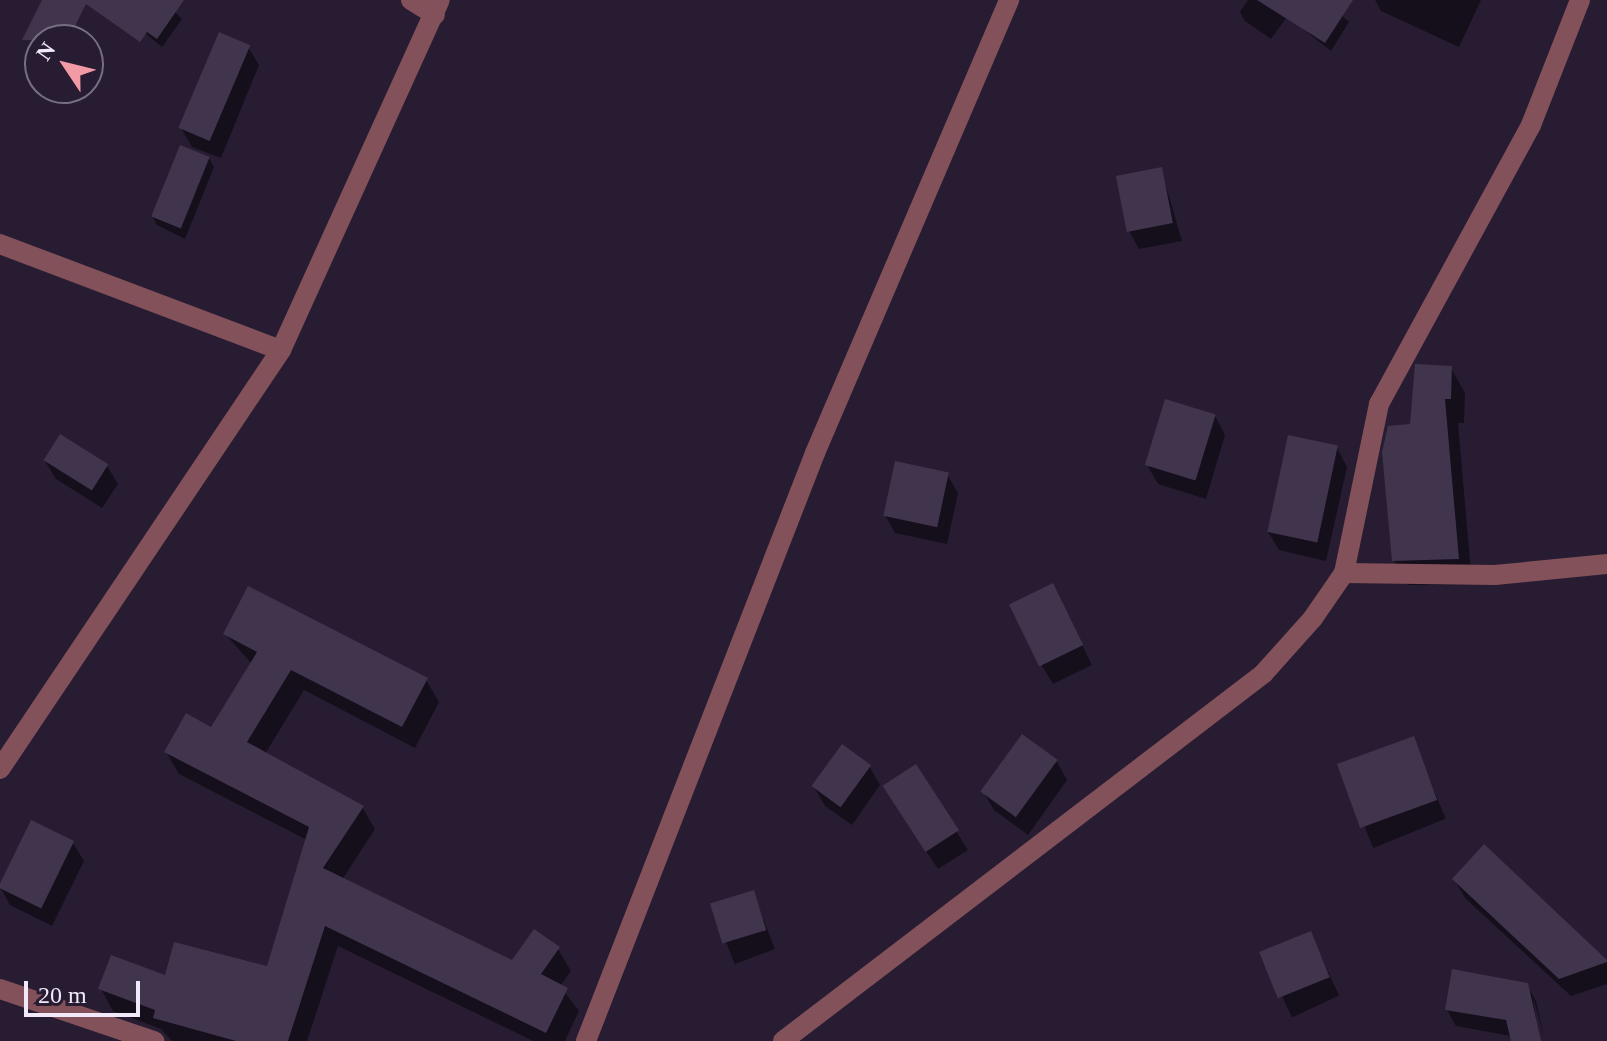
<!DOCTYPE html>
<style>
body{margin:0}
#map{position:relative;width:1607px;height:1041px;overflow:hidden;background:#281c33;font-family:"Times New Roman",serif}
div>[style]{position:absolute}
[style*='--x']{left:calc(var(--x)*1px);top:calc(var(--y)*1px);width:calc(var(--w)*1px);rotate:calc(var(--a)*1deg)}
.shadow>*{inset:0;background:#0007;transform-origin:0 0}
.building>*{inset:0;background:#41344d;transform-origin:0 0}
.street>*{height:20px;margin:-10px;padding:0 10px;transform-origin:10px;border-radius:10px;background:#835159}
span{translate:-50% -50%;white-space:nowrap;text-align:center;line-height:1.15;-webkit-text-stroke:6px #281c33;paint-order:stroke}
.north{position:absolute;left:24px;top:24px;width:80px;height:80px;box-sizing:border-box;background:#281c33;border:2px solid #786e82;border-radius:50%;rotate:305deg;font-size:22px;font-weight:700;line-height:32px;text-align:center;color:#f1e9f9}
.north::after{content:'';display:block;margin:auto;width:28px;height:36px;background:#f39aa7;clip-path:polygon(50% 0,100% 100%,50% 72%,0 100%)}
.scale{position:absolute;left:24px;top:981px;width:116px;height:36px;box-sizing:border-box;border:4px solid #f1e9f9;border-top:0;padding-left:10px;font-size:24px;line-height:28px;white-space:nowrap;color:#f1e9f9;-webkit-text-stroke:6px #281c33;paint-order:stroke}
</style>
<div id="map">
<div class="shadow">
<i style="clip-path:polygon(139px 0,163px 0,182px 19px,162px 47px,134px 24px)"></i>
<i style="clip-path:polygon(1248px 0,1284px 0,1292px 10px,1271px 39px,1245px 21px,1240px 12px)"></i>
<i style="clip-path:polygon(1303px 0,1324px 0,1349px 22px,1331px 51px,1290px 19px)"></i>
<i style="clip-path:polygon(1375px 0,1481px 0,1459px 47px,1381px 11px)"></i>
<i style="clip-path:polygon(248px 47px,259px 65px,221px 158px,192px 147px,181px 128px)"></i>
<i style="clip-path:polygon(209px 158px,214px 167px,185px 239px,157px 225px,152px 216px)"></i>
<i style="clip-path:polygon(1161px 169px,1182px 241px,1139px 249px,1129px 231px)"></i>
<i style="clip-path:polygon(1451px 368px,1465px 393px,1464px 423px,1458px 423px,1472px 584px,1408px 585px,1394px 560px,1412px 426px)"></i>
<i style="clip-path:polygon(1215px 416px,1225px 435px,1206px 499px,1158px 484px,1147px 465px)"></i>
<i style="clip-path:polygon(1337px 448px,1347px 467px,1326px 561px,1279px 550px,1268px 532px)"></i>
<i style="clip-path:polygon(45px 461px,107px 466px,118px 484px,102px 508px,56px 479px)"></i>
<i style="clip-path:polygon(947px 474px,958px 493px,947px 544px,895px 533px,885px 515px)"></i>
<i style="clip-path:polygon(1062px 604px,1092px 665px,1053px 684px,1042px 666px)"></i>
<i style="clip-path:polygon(225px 634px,426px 680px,439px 702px,415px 748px,304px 690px,265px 754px,362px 807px,375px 829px,342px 880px,513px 963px,558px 949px,571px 971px,560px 986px,579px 1011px,565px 1041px,533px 1041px,338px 946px,307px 1041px,172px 1041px,161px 1029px,113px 1011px,101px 989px,269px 968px,307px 840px,179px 774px,166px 752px,212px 730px,252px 664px)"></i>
<i style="left:1413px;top:738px;width:87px;height:78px;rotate:68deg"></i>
<i style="clip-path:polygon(1057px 762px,1067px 780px,1028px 835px,994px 810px,983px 792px)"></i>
<i style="clip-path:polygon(869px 766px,880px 785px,852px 825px,825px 806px,814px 787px)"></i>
<i style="clip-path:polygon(915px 766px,968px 850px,938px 869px,895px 805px)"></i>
<i style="clip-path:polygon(32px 823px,73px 843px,84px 861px,52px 926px,10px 905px,0 887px)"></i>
<i style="clip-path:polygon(1484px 846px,1607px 962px,1607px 984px,1571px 996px,1465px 898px,1454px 879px)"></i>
<i style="left:753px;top:892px;width:61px;height:43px;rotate:69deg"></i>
<i style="left:1310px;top:933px;width:69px;height:52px;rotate:65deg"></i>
<i style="clip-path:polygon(1527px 985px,1536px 1001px,1545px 1041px,1533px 997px,1539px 1041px,1456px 1026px,1447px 1010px)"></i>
</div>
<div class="building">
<i style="clip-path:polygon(42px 0,184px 0,157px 39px,147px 32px,140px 42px,86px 4px,68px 40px,22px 40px)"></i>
<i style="clip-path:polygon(1257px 0,1353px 0,1325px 43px)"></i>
<i style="left:219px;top:32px;width:34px;height:104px;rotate:23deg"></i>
<i style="left:180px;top:145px;width:32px;height:77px;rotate:22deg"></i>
<i style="left:1162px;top:167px;width:57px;height:47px;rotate:79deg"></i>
<i style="clip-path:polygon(1415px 364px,1452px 366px,1451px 399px,1445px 399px,1459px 559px,1392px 561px,1382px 452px,1388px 426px,1410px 424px)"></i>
<i style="left:1165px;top:399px;width:53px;height:69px;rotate:17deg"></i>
<i style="left:60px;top:434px;width:57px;height:31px;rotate:32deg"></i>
<i style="left:1288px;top:435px;width:51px;height:99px;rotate:12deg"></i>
<i style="left:895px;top:461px;width:55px;height:56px;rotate:12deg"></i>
<i style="left:1053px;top:583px;width:69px;height:49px;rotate:64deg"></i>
<i style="clip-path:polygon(248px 586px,428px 678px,402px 727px,291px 670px,247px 742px,364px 806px,323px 868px,512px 960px,534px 929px,560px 947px,541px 974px,568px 988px,546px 1033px,325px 926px,288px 1041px,236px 1041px,153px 1018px,155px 1010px,98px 989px,111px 955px,165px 975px,174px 942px,267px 966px,309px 827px,164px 752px,186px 713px,211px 727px,257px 652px,223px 634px)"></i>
<i style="left:1022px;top:734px;width:44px;height:71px;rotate:36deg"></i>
<i style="left:1414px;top:736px;width:68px;height:82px;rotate:70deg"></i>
<i style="left:842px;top:744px;width:36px;height:52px;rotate:36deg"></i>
<i style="left:916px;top:764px;width:79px;height:40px;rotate:57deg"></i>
<i style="left:31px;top:820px;width:48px;height:75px;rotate:26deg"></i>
<i style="clip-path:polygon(1484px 844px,1607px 960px,1607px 962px,1559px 979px,1452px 879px)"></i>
<i style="left:754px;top:890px;width:42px;height:46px;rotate:73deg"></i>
<i style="left:1311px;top:931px;width:50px;height:56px;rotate:68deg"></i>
<i style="clip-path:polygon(1452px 969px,1528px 983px,1541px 1041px,1511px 1041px,1506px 1020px,1445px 1010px)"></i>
</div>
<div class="street">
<i style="--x:411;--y:0;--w:28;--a:32"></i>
<i style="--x:0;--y:244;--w:300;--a:20.7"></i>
<i style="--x:1344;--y:573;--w:151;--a:0.8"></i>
<i style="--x:1495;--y:575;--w:113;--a:-5.6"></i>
<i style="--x:0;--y:769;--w:505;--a:-56.15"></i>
<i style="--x:281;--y:350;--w:384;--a:-65.6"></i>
<i style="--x:0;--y:989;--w:163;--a:18.7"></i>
<i style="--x:586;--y:1041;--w:631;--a:-68.72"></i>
<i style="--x:815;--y:453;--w:493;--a:-66.8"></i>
<i style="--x:783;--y:1041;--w:604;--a:-37.4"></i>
<i style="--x:1263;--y:674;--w:75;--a:-48.2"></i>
<i style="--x:1313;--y:618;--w:55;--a:-55.4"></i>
<i style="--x:1344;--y:573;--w:173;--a:-78.3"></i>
<i style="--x:1379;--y:404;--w:318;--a:-61.4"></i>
<i style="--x:1531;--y:125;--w:134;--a:-68.6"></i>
</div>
<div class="north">N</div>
<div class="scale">20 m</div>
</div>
